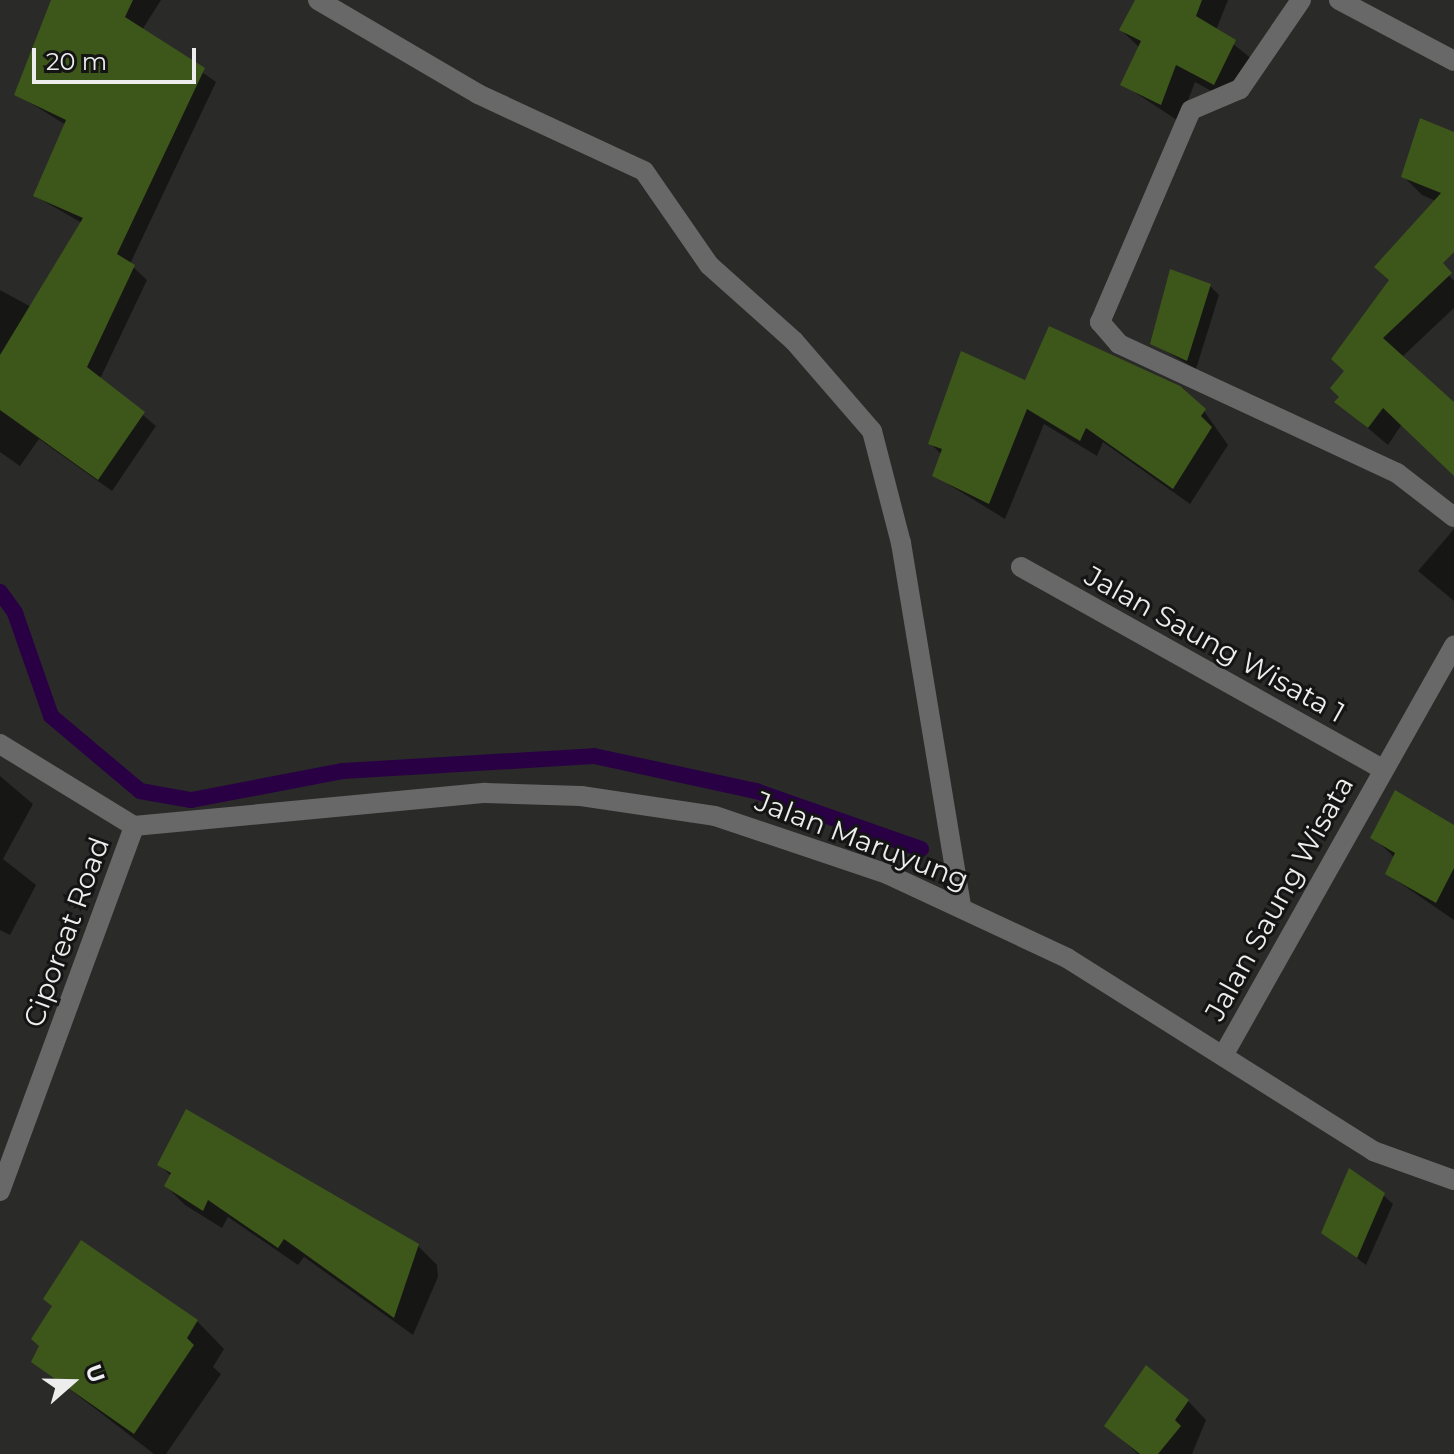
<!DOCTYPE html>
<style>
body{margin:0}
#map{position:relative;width:1454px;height:1454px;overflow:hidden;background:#2a2b29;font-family:Montserrat,sans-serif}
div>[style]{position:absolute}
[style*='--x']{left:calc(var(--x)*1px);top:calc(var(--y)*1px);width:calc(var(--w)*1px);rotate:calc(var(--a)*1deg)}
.shadow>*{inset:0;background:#0007}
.stream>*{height:16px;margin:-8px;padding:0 8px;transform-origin:8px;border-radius:8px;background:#2a0044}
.building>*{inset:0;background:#3d5619}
.street>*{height:20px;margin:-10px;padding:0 10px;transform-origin:10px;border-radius:10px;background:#676867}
span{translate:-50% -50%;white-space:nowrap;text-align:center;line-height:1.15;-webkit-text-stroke:6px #131413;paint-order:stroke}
.street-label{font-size:28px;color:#ecedec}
.north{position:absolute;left:32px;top:1342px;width:80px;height:80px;-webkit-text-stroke:6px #131413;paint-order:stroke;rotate:70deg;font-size:22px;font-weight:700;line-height:32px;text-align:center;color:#ecedec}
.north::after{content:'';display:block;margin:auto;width:28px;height:36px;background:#ecedec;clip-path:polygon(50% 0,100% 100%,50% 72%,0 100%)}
.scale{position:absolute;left:32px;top:48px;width:164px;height:36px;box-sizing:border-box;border:4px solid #ecedec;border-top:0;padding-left:10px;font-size:24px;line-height:28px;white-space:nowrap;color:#ecedec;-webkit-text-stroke:6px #131413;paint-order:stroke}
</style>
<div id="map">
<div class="shadow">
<i style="clip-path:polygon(69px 0,161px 0,142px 30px,216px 82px,130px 264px,147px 280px,100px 379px,156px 426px,112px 491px,39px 439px,20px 466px,0 452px,0 290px,33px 308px,82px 223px,35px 196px,66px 125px,16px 94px)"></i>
<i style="clip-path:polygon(1137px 0,1228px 0,1216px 30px,1253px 60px,1233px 103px,1195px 82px,1180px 122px,1122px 84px,1140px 48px,1121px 30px)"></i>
<i style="clip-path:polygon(1454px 134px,1454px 209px,1422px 195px,1403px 176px)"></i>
<i style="clip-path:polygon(1426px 251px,1454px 281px,1454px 308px,1403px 356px,1430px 382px,1388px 445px,1337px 402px)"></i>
<i style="clip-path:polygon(1210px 286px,1219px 295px,1196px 369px,1152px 343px)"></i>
<i style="clip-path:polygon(1026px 383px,1204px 411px,1228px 445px,1190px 504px,1103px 442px,1097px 456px,1044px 424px,1005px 519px,935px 476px,942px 455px,930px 443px)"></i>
<i style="clip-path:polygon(1454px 529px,1454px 601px,1418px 571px)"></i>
<i style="clip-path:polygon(0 776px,33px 804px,3px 859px,36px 885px,10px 935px,0 930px)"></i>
<i style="clip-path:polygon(1454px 827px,1454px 920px,1387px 874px,1395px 858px,1373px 837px)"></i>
<i style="clip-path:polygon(187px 1112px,418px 1246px,437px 1265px,438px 1277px,413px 1335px,304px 1257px,298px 1265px,228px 1217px,222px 1228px,185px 1205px,166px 1186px,171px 1176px,160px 1165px)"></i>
<i style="clip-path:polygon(1383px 1195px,1393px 1204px,1366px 1265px,1323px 1233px)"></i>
<i style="clip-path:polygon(197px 1321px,224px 1349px,213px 1367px,221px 1374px,166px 1454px,154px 1454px,33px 1361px)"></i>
<i style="clip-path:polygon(1188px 1401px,1206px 1420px,1192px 1454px,1138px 1454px,1107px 1426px)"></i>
</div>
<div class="stream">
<i style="--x:0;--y:592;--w:26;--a:54"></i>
<i style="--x:15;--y:613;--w:109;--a:70.7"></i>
<i style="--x:51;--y:716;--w:116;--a:40.1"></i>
<i style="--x:140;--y:791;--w:52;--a:10"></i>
<i style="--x:191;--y:800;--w:155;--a:-10.8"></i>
<i style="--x:343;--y:771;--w:251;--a:-3.4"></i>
<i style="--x:594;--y:756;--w:166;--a:12.2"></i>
<i style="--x:756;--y:791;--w:175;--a:19.4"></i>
</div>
<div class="building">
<i style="clip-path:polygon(51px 0,133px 0,125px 17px,205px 68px,117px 254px,135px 265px,87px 367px,145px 412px,98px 480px,0 410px,0 355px,83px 218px,33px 196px,66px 120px,14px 95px)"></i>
<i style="clip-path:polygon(1135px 0,1202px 0,1196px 16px,1236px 40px,1214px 85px,1176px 65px,1161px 105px,1120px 85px,1141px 41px,1119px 30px)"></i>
<i style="clip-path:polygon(1420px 118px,1454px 132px,1454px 252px,1443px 263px,1452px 273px,1383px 338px,1454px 402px,1454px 476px,1383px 408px,1368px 428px,1334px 402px,1339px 397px,1330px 388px,1344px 371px,1331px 359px,1389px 280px,1374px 267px,1441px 193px,1401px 177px)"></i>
<i style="clip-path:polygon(1170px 269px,1211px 284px,1187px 361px,1150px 344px)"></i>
<i style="clip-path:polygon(1049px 326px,1180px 386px,1206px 409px,1201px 416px,1212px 427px,1173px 489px,1086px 428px,1080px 441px,1027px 409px,989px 504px,932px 476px,942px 449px,928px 444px,961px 351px,1025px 380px)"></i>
<i style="clip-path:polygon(1395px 790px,1454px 825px,1454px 868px,1436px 903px,1385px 874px,1395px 853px,1370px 838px)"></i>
<i style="clip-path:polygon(186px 1109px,419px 1244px,394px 1318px,284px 1239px,278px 1248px,208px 1200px,203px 1211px,164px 1186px,171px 1173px,157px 1165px)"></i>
<i style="clip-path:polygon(1349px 1168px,1385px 1193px,1357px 1258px,1321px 1233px)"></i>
<i style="clip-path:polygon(81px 1240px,198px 1320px,187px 1338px,194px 1345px,134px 1434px,31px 1362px,39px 1346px,31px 1339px,52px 1306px,43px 1299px)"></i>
<i style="clip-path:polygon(1146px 1365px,1189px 1400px,1175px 1420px,1181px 1426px,1158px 1454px,1140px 1454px,1104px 1426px)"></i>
</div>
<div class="street">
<i style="--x:318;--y:0;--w:186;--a:30.4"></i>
<i style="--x:478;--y:94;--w:183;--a:24.9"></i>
<i style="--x:644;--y:171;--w:114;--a:55.3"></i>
<i style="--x:709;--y:265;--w:114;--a:41.8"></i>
<i style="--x:794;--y:341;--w:119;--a:49.1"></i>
<i style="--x:872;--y:431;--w:116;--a:75.5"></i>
<i style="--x:901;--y:543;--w:369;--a:80.6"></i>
<i style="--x:1301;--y:0;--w:108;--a:124.4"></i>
<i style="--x:1240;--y:89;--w:53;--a:156.8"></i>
<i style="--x:1191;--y:110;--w:231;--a:113.2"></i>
<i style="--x:1100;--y:322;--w:29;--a:49"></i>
<i style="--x:1119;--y:344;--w:306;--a:24.9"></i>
<i style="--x:1397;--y:473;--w:72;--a:37.7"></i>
<i style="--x:1339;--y:0;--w:130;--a:27.9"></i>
<i style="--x:1021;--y:567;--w:414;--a:29.2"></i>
<i style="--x:0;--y:744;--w:157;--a:31.5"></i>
<i style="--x:134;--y:826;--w:353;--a:-5.4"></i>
<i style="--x:485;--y:793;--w:96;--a:1.8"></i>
<i style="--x:581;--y:796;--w:135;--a:8.5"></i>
<i style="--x:715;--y:816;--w:182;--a:18.6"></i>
<i style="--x:887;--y:874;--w:199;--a:25"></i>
<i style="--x:1067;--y:958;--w:362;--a:32.2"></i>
<i style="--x:1373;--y:1151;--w:86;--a:19.7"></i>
<i style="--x:1224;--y:1054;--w:469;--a:-60.6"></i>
<i style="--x:0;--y:1191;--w:389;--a:-69.8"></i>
</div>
<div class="street-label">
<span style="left:1215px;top:644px;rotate:29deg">Jalan Saung Wisata 1</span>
<span style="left:862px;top:840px;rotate:21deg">Jalan Maruyung</span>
<span style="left:1279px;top:898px;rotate:-61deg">Jalan Saung Wisata</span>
<span style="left:66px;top:932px;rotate:-70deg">Ciporeat Road</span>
</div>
<div class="north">U</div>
<div class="scale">20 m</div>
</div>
